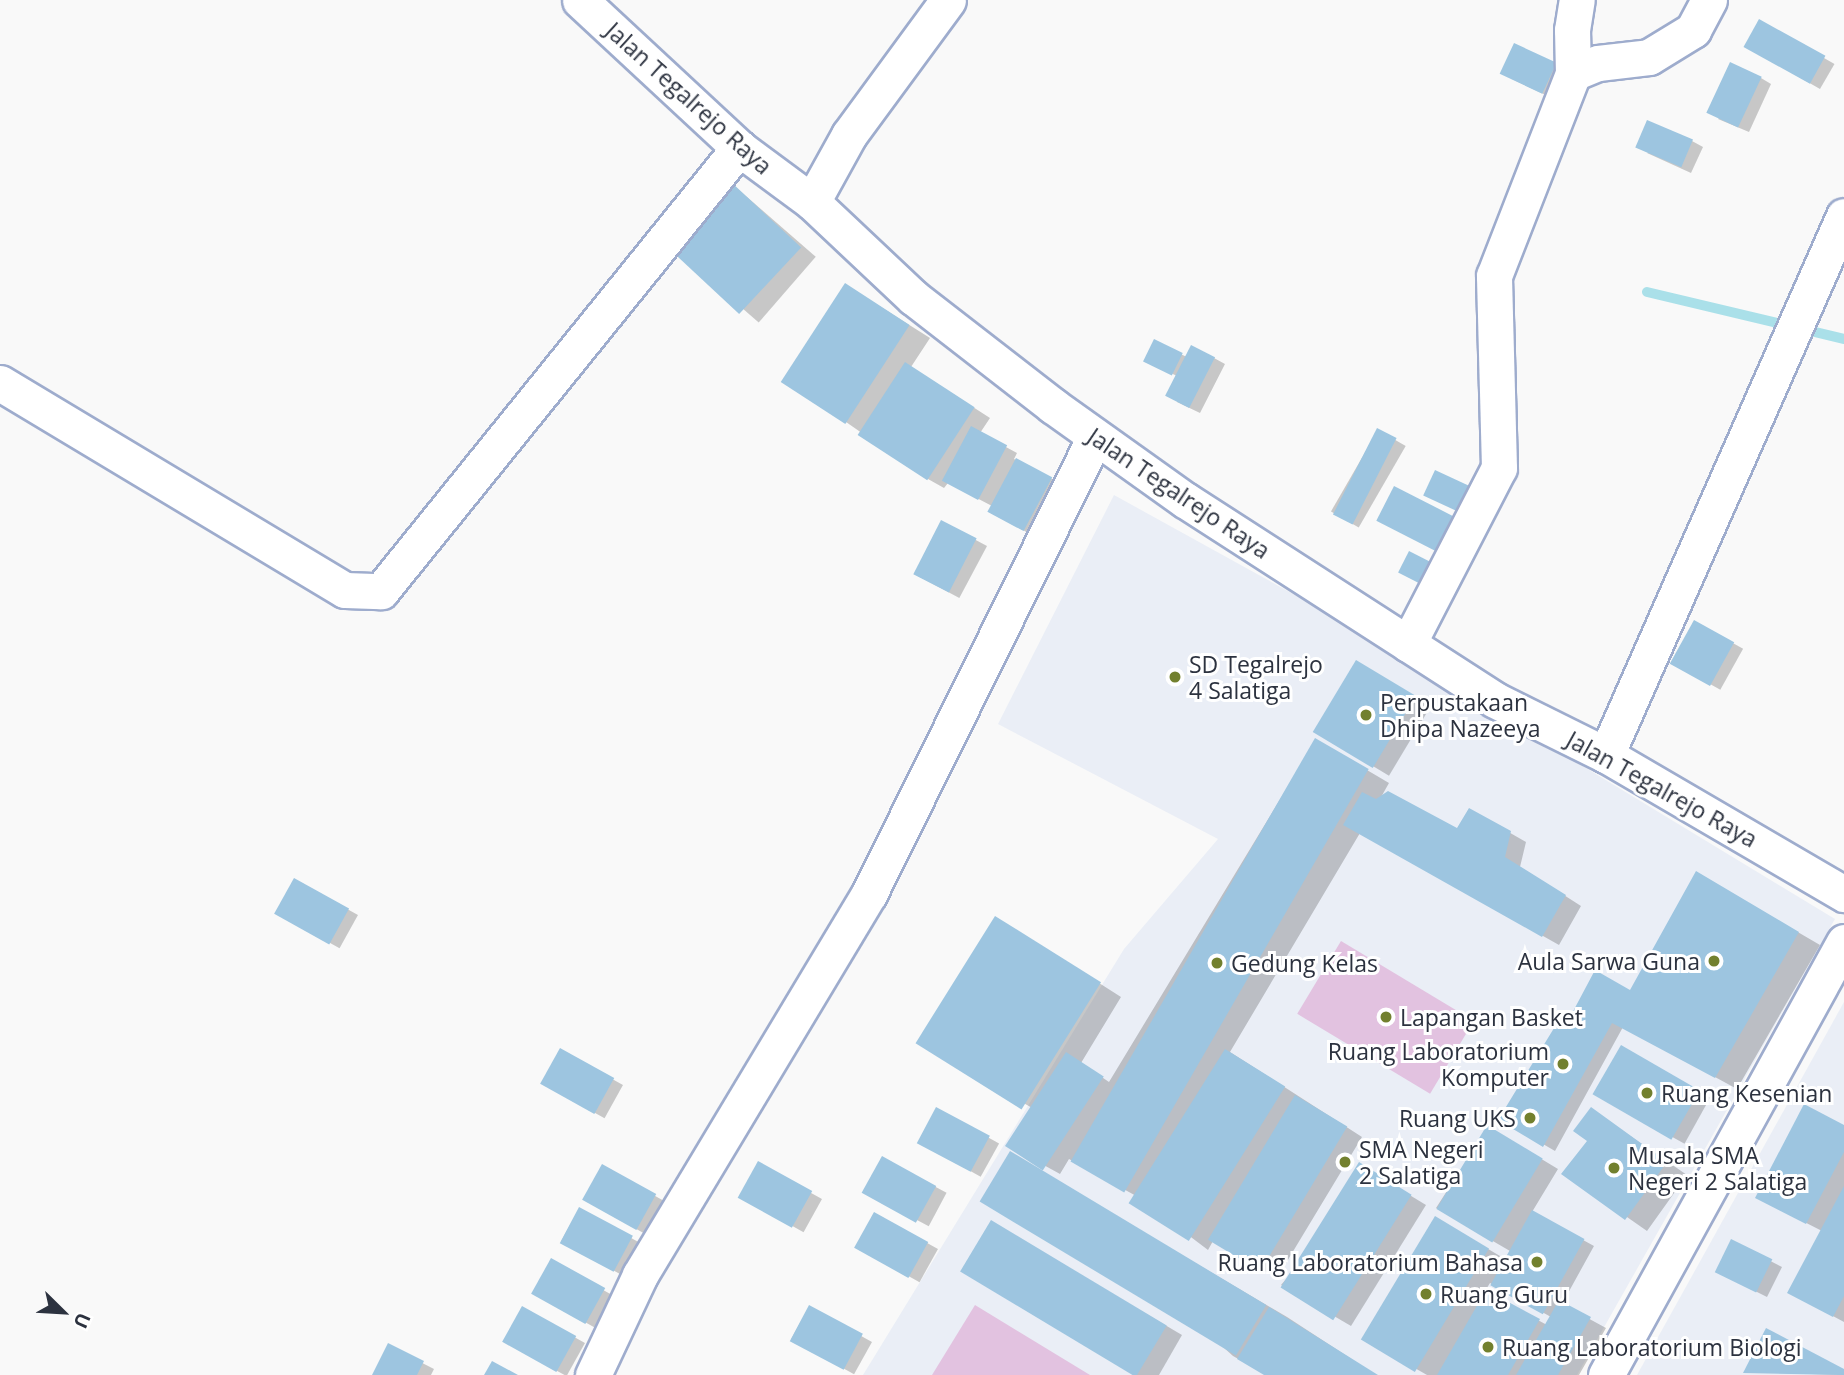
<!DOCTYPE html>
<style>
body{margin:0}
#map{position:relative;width:1844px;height:1375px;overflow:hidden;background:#f9f9f9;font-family:"Open Sans",sans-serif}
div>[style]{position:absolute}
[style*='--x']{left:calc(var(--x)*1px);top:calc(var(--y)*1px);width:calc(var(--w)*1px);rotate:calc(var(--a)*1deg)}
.built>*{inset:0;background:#eaeef6}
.green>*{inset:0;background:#e2c2e0;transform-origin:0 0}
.shadow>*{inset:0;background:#0003;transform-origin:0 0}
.stream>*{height:10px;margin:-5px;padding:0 5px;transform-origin:5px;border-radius:5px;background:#aae0e9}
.building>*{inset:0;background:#9dc5e0;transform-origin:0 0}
.roads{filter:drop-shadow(2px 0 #9eaccd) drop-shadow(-2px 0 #9eaccd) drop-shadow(0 2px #9eaccd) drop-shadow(0 -2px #9eaccd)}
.minor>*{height:35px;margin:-17.5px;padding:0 17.5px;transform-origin:17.5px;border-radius:17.5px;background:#fff}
.dots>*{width:19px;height:19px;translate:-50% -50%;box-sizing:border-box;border:4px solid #fff;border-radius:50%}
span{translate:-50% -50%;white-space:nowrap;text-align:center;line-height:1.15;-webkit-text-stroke:6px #fff;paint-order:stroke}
.street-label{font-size:23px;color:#2c323f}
.poi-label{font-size:23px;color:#2c323f}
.left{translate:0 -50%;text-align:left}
.right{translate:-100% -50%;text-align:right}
.north{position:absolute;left:28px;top:1277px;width:70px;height:70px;-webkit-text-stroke:5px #fff;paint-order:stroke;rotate:114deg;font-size:19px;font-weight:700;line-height:28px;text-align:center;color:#2c323f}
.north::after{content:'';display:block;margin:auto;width:24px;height:32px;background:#2c323f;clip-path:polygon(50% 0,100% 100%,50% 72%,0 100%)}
</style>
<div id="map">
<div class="built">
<i style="clip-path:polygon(1114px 495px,1360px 631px,1835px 919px,1577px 1375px,863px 1375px,1124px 949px,1218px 839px,998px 724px)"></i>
<i style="clip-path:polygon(1844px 1002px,1844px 1375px,1637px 1375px)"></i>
</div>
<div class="green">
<i style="left:1341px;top:941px;width:155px;height:85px;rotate:31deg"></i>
<i style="clip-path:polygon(975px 1305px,1090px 1375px,932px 1375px)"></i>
</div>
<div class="shadow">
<i style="left:1760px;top:21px;width:86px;height:29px;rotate:30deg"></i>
<i style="clip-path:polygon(1557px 65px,1554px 99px,1512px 79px)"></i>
<i style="clip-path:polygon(1761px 78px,1771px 84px,1749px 132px,1718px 119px)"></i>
<i style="clip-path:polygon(1692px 141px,1703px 147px,1691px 173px,1647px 153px)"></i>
<i style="left:732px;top:184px;width:111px;height:87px;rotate:41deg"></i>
<i style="clip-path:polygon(846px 285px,930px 338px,911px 367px,990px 418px,980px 433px,1017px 453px,1014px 459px,1062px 484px,1034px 536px,989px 512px,992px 506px,948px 483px,944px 488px,928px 479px,846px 422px)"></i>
<i style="clip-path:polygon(1154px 342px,1187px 357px,1214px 358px,1225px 364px,1200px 413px,1177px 402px,1177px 376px,1150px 363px)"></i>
<i style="left:1378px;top:430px;width:32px;height:94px;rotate:30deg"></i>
<i style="left:942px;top:522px;width:51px;height:59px;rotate:28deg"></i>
<i style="left:1695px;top:622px;width:55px;height:47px;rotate:29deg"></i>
<i style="left:1357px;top:662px;width:86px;height:81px;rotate:31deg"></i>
<i style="clip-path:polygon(1316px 740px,1389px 783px,1380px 799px,1457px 831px,1470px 810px,1526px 842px,1520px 867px,1581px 906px,1559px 945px,1360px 833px,1230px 1052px,1362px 1137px,1277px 1278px,1213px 1241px,1208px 1250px,1138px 1197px,1069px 1159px,1060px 1174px,1011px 1147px,1034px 1109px,921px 1044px,1016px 930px,1121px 997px,1081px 1063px,1109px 1082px)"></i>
<i style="clip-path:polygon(1697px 873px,1820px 945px,1737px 1089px,1623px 1027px,1555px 1151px,1500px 1119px,1570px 1021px,1631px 993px)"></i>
<i style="left:295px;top:880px;width:72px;height:38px;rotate:29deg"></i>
<i style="left:1621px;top:1048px;width:102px;height:53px;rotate:29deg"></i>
<i style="left:560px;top:1050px;width:72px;height:38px;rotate:29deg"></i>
<i style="left:937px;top:1109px;width:71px;height:38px;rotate:29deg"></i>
<i style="clip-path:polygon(1591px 1109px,1687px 1175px,1647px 1231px,1564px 1173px,1589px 1141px)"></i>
<i style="clip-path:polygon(evenodd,1488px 1127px,1558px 1169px,1532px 1212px,1594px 1246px,1562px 1304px,1606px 1328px,1579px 1375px,1427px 1375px,1364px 1339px,1436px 1218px,1505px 1259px,1510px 1251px,1436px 1208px,1488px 1127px,1490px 1283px,1551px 1317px,1547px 1325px,1485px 1291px,1490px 1283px)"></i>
<i style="clip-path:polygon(1844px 1127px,1844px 1322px,1805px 1301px,1822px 1231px,1773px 1206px)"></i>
<i style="clip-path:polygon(1010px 1154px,1287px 1317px,1376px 1375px,1267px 1375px,1233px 1356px)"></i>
<i style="left:883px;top:1159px;width:72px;height:38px;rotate:28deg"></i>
<i style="left:759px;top:1164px;width:72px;height:38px;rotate:29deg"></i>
<i style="left:603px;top:1167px;width:72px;height:38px;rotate:29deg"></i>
<i style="clip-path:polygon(1375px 1174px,1426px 1205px,1351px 1326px,1281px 1285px)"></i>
<i style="left:579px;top:1209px;width:73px;height:37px;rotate:29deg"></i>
<i style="left:875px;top:1214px;width:72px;height:38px;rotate:29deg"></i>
<i style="clip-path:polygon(992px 1223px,1182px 1335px,1159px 1375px,1134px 1375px,964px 1271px)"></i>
<i style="clip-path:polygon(1732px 1241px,1782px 1267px,1767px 1297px,1727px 1277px)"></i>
<i style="left:551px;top:1261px;width:73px;height:37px;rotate:29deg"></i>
<i style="left:809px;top:1307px;width:72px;height:37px;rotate:29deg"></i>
<i style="left:522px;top:1308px;width:72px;height:38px;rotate:29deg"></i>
<i style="clip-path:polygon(389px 1346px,434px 1369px,431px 1375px,374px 1375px)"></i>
<i style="clip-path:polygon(1844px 1371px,1844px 1375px,1745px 1372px)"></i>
</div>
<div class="stream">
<i style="--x:1647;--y:292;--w:203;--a:13.4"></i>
</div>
<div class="building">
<i style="left:1759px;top:19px;width:76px;height:32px;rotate:29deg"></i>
<i style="left:1514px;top:43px;width:47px;height:34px;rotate:25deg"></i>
<i style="left:1730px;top:62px;width:35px;height:56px;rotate:25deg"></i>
<i style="left:1647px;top:120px;width:50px;height:30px;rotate:23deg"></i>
<i style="left:731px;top:182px;width:96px;height:91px;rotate:43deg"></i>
<i style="left:845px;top:283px;width:77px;height:118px;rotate:33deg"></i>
<i style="left:1154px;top:339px;width:32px;height:25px;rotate:26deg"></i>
<i style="left:1191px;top:345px;width:27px;height:57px;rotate:27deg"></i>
<i style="left:905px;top:362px;width:83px;height:87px;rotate:33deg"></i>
<i style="left:971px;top:426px;width:41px;height:62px;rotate:28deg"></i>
<i style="left:1377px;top:428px;width:22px;height:97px;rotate:27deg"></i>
<i style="left:1016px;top:458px;width:41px;height:61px;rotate:28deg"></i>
<i style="left:1435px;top:470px;width:44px;height:28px;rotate:25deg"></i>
<i style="left:1394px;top:486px;width:67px;height:39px;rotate:27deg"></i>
<i style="left:941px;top:520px;width:40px;height:61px;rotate:27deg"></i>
<i style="left:1409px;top:551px;width:38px;height:24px;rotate:27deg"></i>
<i style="left:1694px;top:620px;width:46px;height:50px;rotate:29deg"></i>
<i style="left:1356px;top:660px;width:70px;height:84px;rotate:31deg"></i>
<i style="left:1315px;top:738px;width:62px;height:489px;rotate:30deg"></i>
<i style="clip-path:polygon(1388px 791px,1457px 828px,1469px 808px,1511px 831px,1505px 857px,1566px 895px,1542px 937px,1343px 825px,1362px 792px,1376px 799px)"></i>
<i style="clip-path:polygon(1696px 871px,1799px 932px,1715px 1078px,1612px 1023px,1543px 1147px,1498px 1120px,1562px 1015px,1569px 1019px,1595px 970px,1630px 990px)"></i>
<i style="left:294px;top:878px;width:63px;height:41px;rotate:29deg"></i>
<i style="left:995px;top:916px;width:125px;height:150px;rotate:32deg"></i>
<i style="left:1621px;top:1045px;width:91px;height:57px;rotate:30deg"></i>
<i style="left:560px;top:1048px;width:62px;height:41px;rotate:29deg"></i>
<i style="left:1225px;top:1049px;width:71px;height:182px;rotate:32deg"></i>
<i style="left:1066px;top:1052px;width:45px;height:112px;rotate:33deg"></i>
<i style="left:1295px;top:1095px;width:61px;height:169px;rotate:31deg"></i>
<i style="clip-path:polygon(1804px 1104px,1844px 1125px,1844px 1152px,1806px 1224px,1755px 1198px)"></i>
<i style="left:936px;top:1107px;width:61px;height:41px;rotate:28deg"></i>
<i style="clip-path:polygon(1591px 1107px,1667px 1162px,1625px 1220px,1561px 1174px,1587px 1141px,1573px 1131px)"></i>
<i style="left:1487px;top:1125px;width:65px;height:98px;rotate:31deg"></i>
<i style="left:1010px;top:1151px;width:299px;height:59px;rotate:31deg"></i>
<i style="left:882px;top:1156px;width:62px;height:42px;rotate:29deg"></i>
<i style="left:758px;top:1161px;width:62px;height:42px;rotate:29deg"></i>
<i style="left:1359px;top:1162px;width:62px;height:148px;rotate:32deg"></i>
<i style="left:602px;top:1164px;width:62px;height:41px;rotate:29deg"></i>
<i style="clip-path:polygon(1844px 1186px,1844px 1296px,1833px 1317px,1787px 1293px)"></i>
<i style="left:579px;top:1207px;width:61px;height:41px;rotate:28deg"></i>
<i style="left:1532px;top:1210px;width:60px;height:86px;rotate:29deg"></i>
<i style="left:874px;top:1212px;width:62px;height:41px;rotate:29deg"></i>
<i style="left:1435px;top:1216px;width:63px;height:144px;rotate:31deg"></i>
<i style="left:991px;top:1220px;width:205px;height:60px;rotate:31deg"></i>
<i style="left:1731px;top:1239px;width:46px;height:37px;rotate:26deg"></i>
<i style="left:551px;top:1258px;width:62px;height:41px;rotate:29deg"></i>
<i style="clip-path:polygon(1486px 1290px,1540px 1319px,1508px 1375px,1437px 1375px)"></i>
<i style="clip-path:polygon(1559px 1300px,1591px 1317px,1558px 1375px,1516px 1375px)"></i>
<i style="left:809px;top:1305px;width:61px;height:41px;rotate:28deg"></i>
<i style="left:522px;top:1306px;width:62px;height:41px;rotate:29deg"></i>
<i style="clip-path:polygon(1269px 1307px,1378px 1375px,1264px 1375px,1237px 1359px)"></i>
<i style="clip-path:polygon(1766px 1328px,1844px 1369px,1844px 1375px,1743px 1373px)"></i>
<i style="clip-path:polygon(388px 1343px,424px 1361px,417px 1375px,372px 1375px)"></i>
<i style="clip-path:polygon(492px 1361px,518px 1375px,484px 1375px)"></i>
</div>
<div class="roads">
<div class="minor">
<i style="--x:580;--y:0;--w:217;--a:42.9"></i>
<i style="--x:739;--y:148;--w:91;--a:36.5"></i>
<i style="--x:812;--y:202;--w:140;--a:43.3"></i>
<i style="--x:914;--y:298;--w:176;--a:37.8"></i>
<i style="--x:1053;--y:406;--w:162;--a:35.5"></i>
<i style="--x:1185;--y:500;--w:369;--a:32.8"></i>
<i style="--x:1495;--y:700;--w:124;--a:26.4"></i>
<i style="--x:1606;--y:755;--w:276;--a:30.3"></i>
<i style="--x:1573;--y:73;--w:43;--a:-91.3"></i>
<i style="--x:1572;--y:30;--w:30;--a:-81"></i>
<i style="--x:812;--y:202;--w:77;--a:-61.1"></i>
<i style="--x:849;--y:135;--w:167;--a:-53.7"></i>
<i style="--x:0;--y:383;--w:402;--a:31"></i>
<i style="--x:345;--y:590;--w:36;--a:2"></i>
<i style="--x:381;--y:591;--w:570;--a:-51.06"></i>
<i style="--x:1408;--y:644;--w:198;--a:-62.7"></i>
<i style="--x:1499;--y:468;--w:192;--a:-91.5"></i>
<i style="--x:1494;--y:276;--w:218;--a:-68.7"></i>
<i style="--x:1573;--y:73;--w:27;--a:-22"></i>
<i style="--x:1598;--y:63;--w:51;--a:-6.7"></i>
<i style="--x:1649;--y:57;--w:52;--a:-31.5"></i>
<i style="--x:1693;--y:30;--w:34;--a:-62"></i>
<i style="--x:1606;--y:755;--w:589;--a:-66.18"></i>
<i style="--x:593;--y:1375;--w:110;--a:-64.8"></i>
<i style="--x:640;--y:1275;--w:445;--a:-59"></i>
<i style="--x:869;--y:894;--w:510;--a:-63.69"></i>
<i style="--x:1606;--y:1375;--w:494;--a:-61.2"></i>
</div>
</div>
<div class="dots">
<i style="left:1175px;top:677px;background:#72802e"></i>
<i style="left:1366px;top:715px;background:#72802e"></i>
<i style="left:1714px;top:961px;background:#72802e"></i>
<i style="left:1217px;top:963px;background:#72802e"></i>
<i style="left:1386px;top:1017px;background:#72802e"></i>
<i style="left:1563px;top:1064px;background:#72802e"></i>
<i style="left:1647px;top:1093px;background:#72802e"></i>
<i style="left:1530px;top:1118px;background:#72802e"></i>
<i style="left:1345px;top:1162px;background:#72802e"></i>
<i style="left:1614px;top:1168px;background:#72802e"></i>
<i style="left:1537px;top:1262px;background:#72802e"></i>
<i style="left:1426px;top:1294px;background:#72802e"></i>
<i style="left:1488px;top:1347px;background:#72802e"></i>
</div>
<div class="street-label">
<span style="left:689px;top:98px;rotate:42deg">Jalan Tegalrejo Raya</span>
<span style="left:1179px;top:493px;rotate:34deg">Jalan Tegalrejo Raya</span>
<span style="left:1662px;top:789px;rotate:29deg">Jalan Tegalrejo Raya</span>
</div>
<div class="poi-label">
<span class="left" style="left:1189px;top:677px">SD Tegalrejo<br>4 Salatiga</span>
<span class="left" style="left:1380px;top:715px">Perpustakaan<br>Dhipa Nazeeya</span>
<span class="right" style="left:1700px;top:961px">Aula Sarwa Guna</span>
<span class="left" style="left:1231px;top:963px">Gedung Kelas</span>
<span class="left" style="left:1400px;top:1017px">Lapangan Basket</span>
<span class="right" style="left:1549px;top:1064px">Ruang Laboratorium<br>Komputer</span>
<span class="left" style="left:1661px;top:1093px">Ruang Kesenian</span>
<span class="right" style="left:1516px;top:1118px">Ruang UKS</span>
<span class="left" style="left:1359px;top:1162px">SMA Negeri<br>2 Salatiga</span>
<span class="left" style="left:1628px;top:1168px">Musala SMA<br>Negeri 2 Salatiga</span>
<span class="right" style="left:1523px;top:1262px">Ruang Laboratorium Bahasa</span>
<span class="left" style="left:1440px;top:1294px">Ruang Guru</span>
<span class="left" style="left:1502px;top:1347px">Ruang Laboratorium Biologi</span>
</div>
<div class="north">U</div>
</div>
